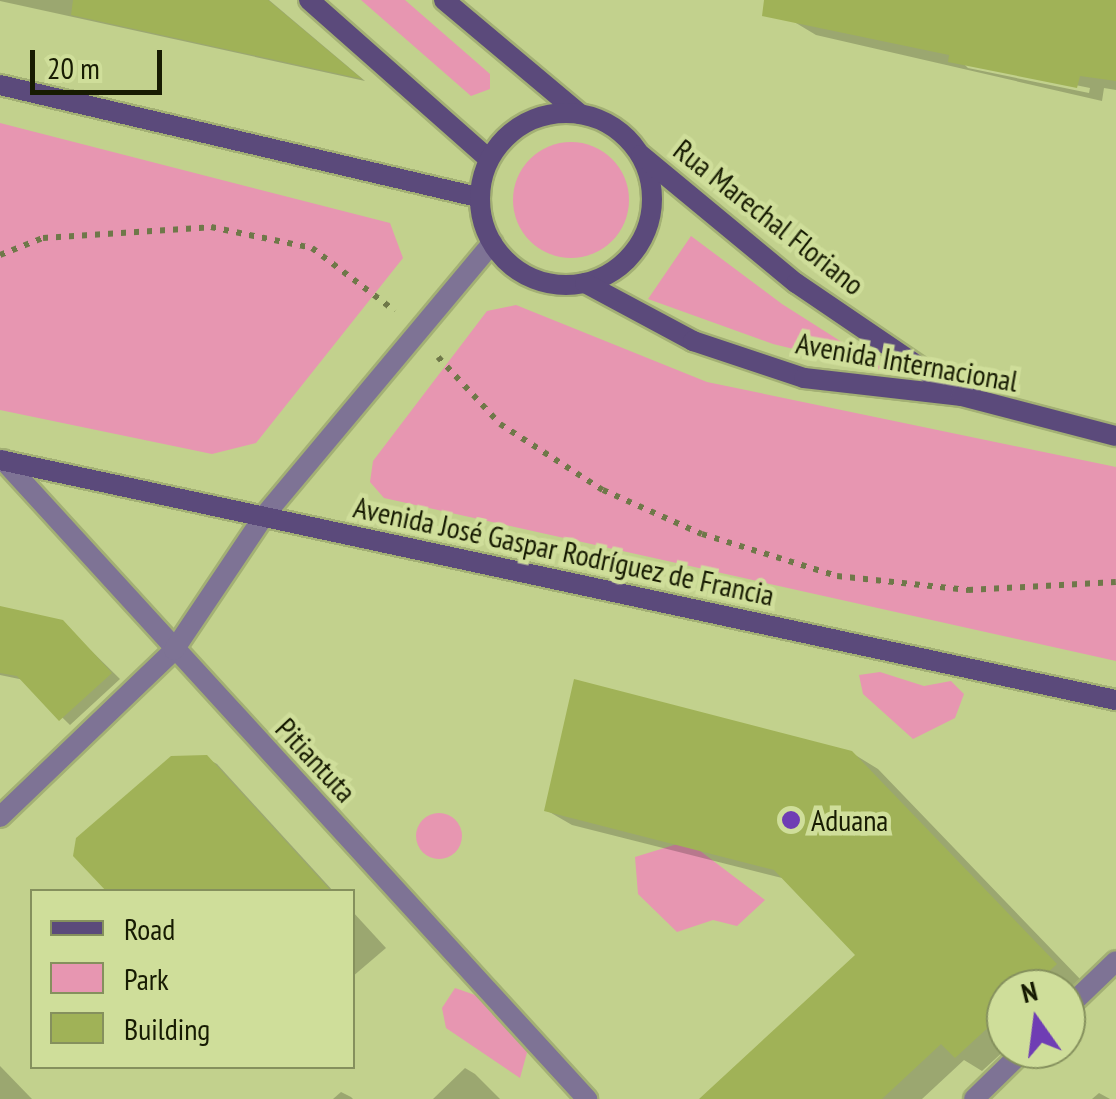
<!DOCTYPE html>
<meta charset="utf-8">
<style>
body{margin:0}
#map{position:relative;width:1116px;height:1099px;overflow:hidden;background:#c2d18d;font-family:"PT Sans Narrow",sans-serif}
div>[style]{position:absolute}
[style*='--x']{left:calc(var(--x)*1px);top:calc(var(--y)*1px);width:calc(var(--w)*1px);rotate:calc(var(--a)*1deg)}
.green>*{inset:0;background:#e796b1}
.round{border-radius:50%}
.shadow>*{inset:0;background:#0003}
.building>*{inset:0;background:#a0b257}
.path>*{height:6px;margin-top:-3px;transform-origin:0;background:repeating-linear-gradient(90deg,#6f7849 0 5px,transparent 0 13px)}
.roads{filter:drop-shadow(2px 0 #a3b074) drop-shadow(-2px 0 #a3b074) drop-shadow(0 2px #a3b074) drop-shadow(0 -2px #a3b074)}
.minor>*{height:20px;margin:-10px;padding:0 10px;transform-origin:10px;border-radius:10px;background:#7e7395}
.secondary>*{height:20px;margin:-10px;padding:0 10px;transform-origin:10px;border-radius:10px;background:#5b4a7b}
.secondary>.ring{margin:-10px;padding:0;box-sizing:content-box;background:none;border:20px solid #5b4a7b;border-radius:50%}
.dots>*{width:28px;height:28px;translate:-50% -50%;box-sizing:border-box;border:5px solid #cfde9a;border-radius:50%}
span{translate:-50% -50%;white-space:nowrap;text-align:center;line-height:1.15;-webkit-text-stroke:9px #cfde9a;paint-order:stroke}
.street-label{font-size:30px;color:#171b02}
.poi-label{font-size:30px;color:#171b02}
.left{translate:0 -50%;text-align:left}
.legend{position:absolute;left:30px;top:889px;width:325px;height:180px;box-sizing:border-box;background:#cfde9a;border:2px solid #85905d;margin:0;padding:12px 18px;list-style:none;font-size:30px;color:#171b02}
.legend li{display:flex;align-items:center;gap:20px;height:50px}
.legend b{width:50px;border:2px solid #85905d}
.north{position:absolute;left:986px;top:969px;width:100px;height:100px;box-sizing:border-box;background:#cfde9a;border:2px solid #85905d;border-radius:50%;rotate:346deg;font-size:28px;font-weight:700;line-height:40px;text-align:center;color:#171b02}
.north::after{content:'';display:block;margin:auto;width:35px;height:45px;background:#6f3db4;clip-path:polygon(50% 0,100% 100%,50% 72%,0 100%)}
.scale{position:absolute;left:30px;top:50px;width:132px;height:45px;box-sizing:border-box;border:5px solid #171b02;border-top:0;padding-left:12px;font-size:30px;line-height:35px;white-space:nowrap;color:#171b02;-webkit-text-stroke:8px #cfde9a;paint-order:stroke}
</style>
<div id="map">
<div class="green">
<i style="clip-path:polygon(361px 0,405px 0,490px 74px,490px 89px,471px 96px)"></i>
<i style="clip-path:polygon(0 123px,390px 223px,403px 258px,256px 443px,212px 454px,0 410px)"></i>
<i class="round" style="left:513px;top:142px;width:116px;height:116px"></i>
<i style="clip-path:polygon(691px 236px,782px 304px,889px 372px,773px 344px,648px 299px)"></i>
<i style="clip-path:polygon(516px 305px,707px 382px,1116px 467px,1116px 661px,384px 498px,370px 482px,373px 461px,487px 311px)"></i>
<i style="clip-path:polygon(880px 672px,924px 686px,951px 681px,964px 694px,955px 718px,913px 739px,863px 694px,859px 675px)"></i>
<i class="round" style="left:416px;top:813px;width:46px;height:46px"></i>
<i style="clip-path:polygon(687px 841px,765px 900px,737px 926px,713px 920px,677px 932px,638px 894px,635px 857px)"></i>
<i style="clip-path:polygon(455px 988px,498px 1003px,531px 1038px,520px 1078px,446px 1028px,442px 1008px)"></i>
</div>
<div class="shadow">
<i style="clip-path:polygon(0 0,269px 0,365px 81px,0 1px)"></i>
<i style="clip-path:polygon(evenodd,795px 0,1116px 0,1116px 90px,1104px 88px,1102px 101px,816px 35px,791px 20px,795px 0,962px 62px,1090px 88px,1089px 93px,968px 68px,962px 62px)"></i>
<i style="clip-path:polygon(0 612px,62px 622px,120px 679px,70px 725px,24px 680px,0 675px)"></i>
<i style="clip-path:polygon(852px 753px,878px 769px,1081px 980px,1066px 993px,1006px 989px,1006px 1049px,982px 1071px,964px 1060px,922px 1099px,702px 1099px,859px 955px,786px 879px,572px 825px,546px 810px)"></i>
<i style="clip-path:polygon(206px 758px,217px 764px,334px 892px,110px 892px)"></i>
<i style="clip-path:polygon(352px 911px,386px 948px,352px 977px)"></i>
<i style="clip-path:polygon(0 1066px,32px 1099px,0 1099px)"></i>
<i style="clip-path:polygon(465px 1068px,475px 1074px,500px 1099px,433px 1099px)"></i>
<i style="clip-path:polygon(341px 1092px,351px 1097px,353px 1099px,333px 1099px)"></i>
<i style="clip-path:polygon(1099px 1093px,1110px 1099px,1092px 1099px)"></i>
</div>
<div class="building">
<i style="clip-path:polygon(73px 0,268px 0,362px 79px,71px 15px)"></i>
<i style="clip-path:polygon(764px 0,1116px 0,1116px 81px,1080px 76px,1077px 88px,948px 62px,949px 55px,762px 16px)"></i>
<i style="clip-path:polygon(0 606px,63px 620px,112px 673px,59px 721px,17px 676px,0 673px)"></i>
<i style="clip-path:polygon(574px 679px,852px 751px,1057px 964px,1030px 989px,1006px 989px,1006px 1011px,955px 1058px,941px 1044px,882px 1099px,699px 1099px,855px 955px,774px 870px,544px 811px)"></i>
<i style="clip-path:polygon(207px 755px,332px 892px,107px 892px,73px 856px,76px 838px,171px 756px)"></i>
</div>
<div class="path">
<i style="--x:0;--y:255;--w:46;--a:-21.6"></i>
<i style="--x:43;--y:238;--w:168;--a:-3.7"></i>
<i style="--x:211;--y:227;--w:103;--a:11.7"></i>
<i style="--x:312;--y:248;--w:104;--a:37.2"></i>
<i style="--x:438;--y:357;--w:91;--a:47.2"></i>
<i style="--x:500;--y:424;--w:122;--a:32.7"></i>
<i style="--x:603;--y:490;--w:108;--a:24"></i>
<i style="--x:702;--y:534;--w:141;--a:17.3"></i>
<i style="--x:837;--y:576;--w:132;--a:6.1"></i>
<i style="--x:968;--y:590;--w:148;--a:-3.1"></i>
</div>
<div class="roads">
<div class="minor">
<i style="--x:3;--y:460;--w:866;--a:47.57"></i>
<i style="--x:0;--y:817;--w:241;--a:-43.8"></i>
<i style="--x:174;--y:650;--w:161;--a:-56.1"></i>
<i style="--x:264;--y:516;--w:356;--a:-50.1"></i>
<i style="--x:1066;--y:1009;--w:69;--a:-43.8"></i>
<i style="--x:974;--y:1099;--w:71;--a:-44.4"></i>
</div>
<div class="secondary">
<i style="--x:309;--y:0;--w:240;--a:41.5"></i>
<i style="--x:444;--y:0;--w:177;--a:40"></i>
<i style="--x:0;--y:85;--w:493;--a:13.2"></i>
<i class="ring" style="left:480px;top:113px;width:152px;height:152px"></i>
<i style="--x:641;--y:155;--w:201;--a:39.6"></i>
<i style="--x:796;--y:283;--w:201;--a:34.2"></i>
<i style="--x:585;--y:283;--w:123;--a:28.2"></i>
<i style="--x:693;--y:341;--w:117;--a:18.4"></i>
<i style="--x:804;--y:378;--w:159;--a:6.5"></i>
<i style="--x:962;--y:396;--w:159;--a:14.6"></i>
<i style="--x:0;--y:460;--w:1142;--a:12.14"></i>
</div>
</div>
<div class="dots">
<i style="left:791px;top:820px;background:#6f3db4"></i>
</div>
<div class="street-label">
<span style="left:769px;top:217px;rotate:38deg">Rua Marechal Floriano</span>
<span style="left:907px;top:362px;rotate:10deg">Avenida Internacional</span>
<span style="left:564px;top:551px;rotate:12deg">Avenida José Gaspar Rodríguez de Francia</span>
<span style="left:316px;top:760px;rotate:47deg">Pitiantuta</span>
</div>
<div class="poi-label">
<span class="left" style="left:811px;top:820px">Aduana</span>
</div>
<ul class="legend">
<li><b style="height:12px;background:#5b4a7b"></b>Road</li>
<li><b style="height:28px;background:#e796b1"></b>Park</li>
<li><b style="height:28px;background:#a0b257"></b>Building</li>
</ul>
<div class="north">N</div>
<div class="scale">20 m</div>
</div>
